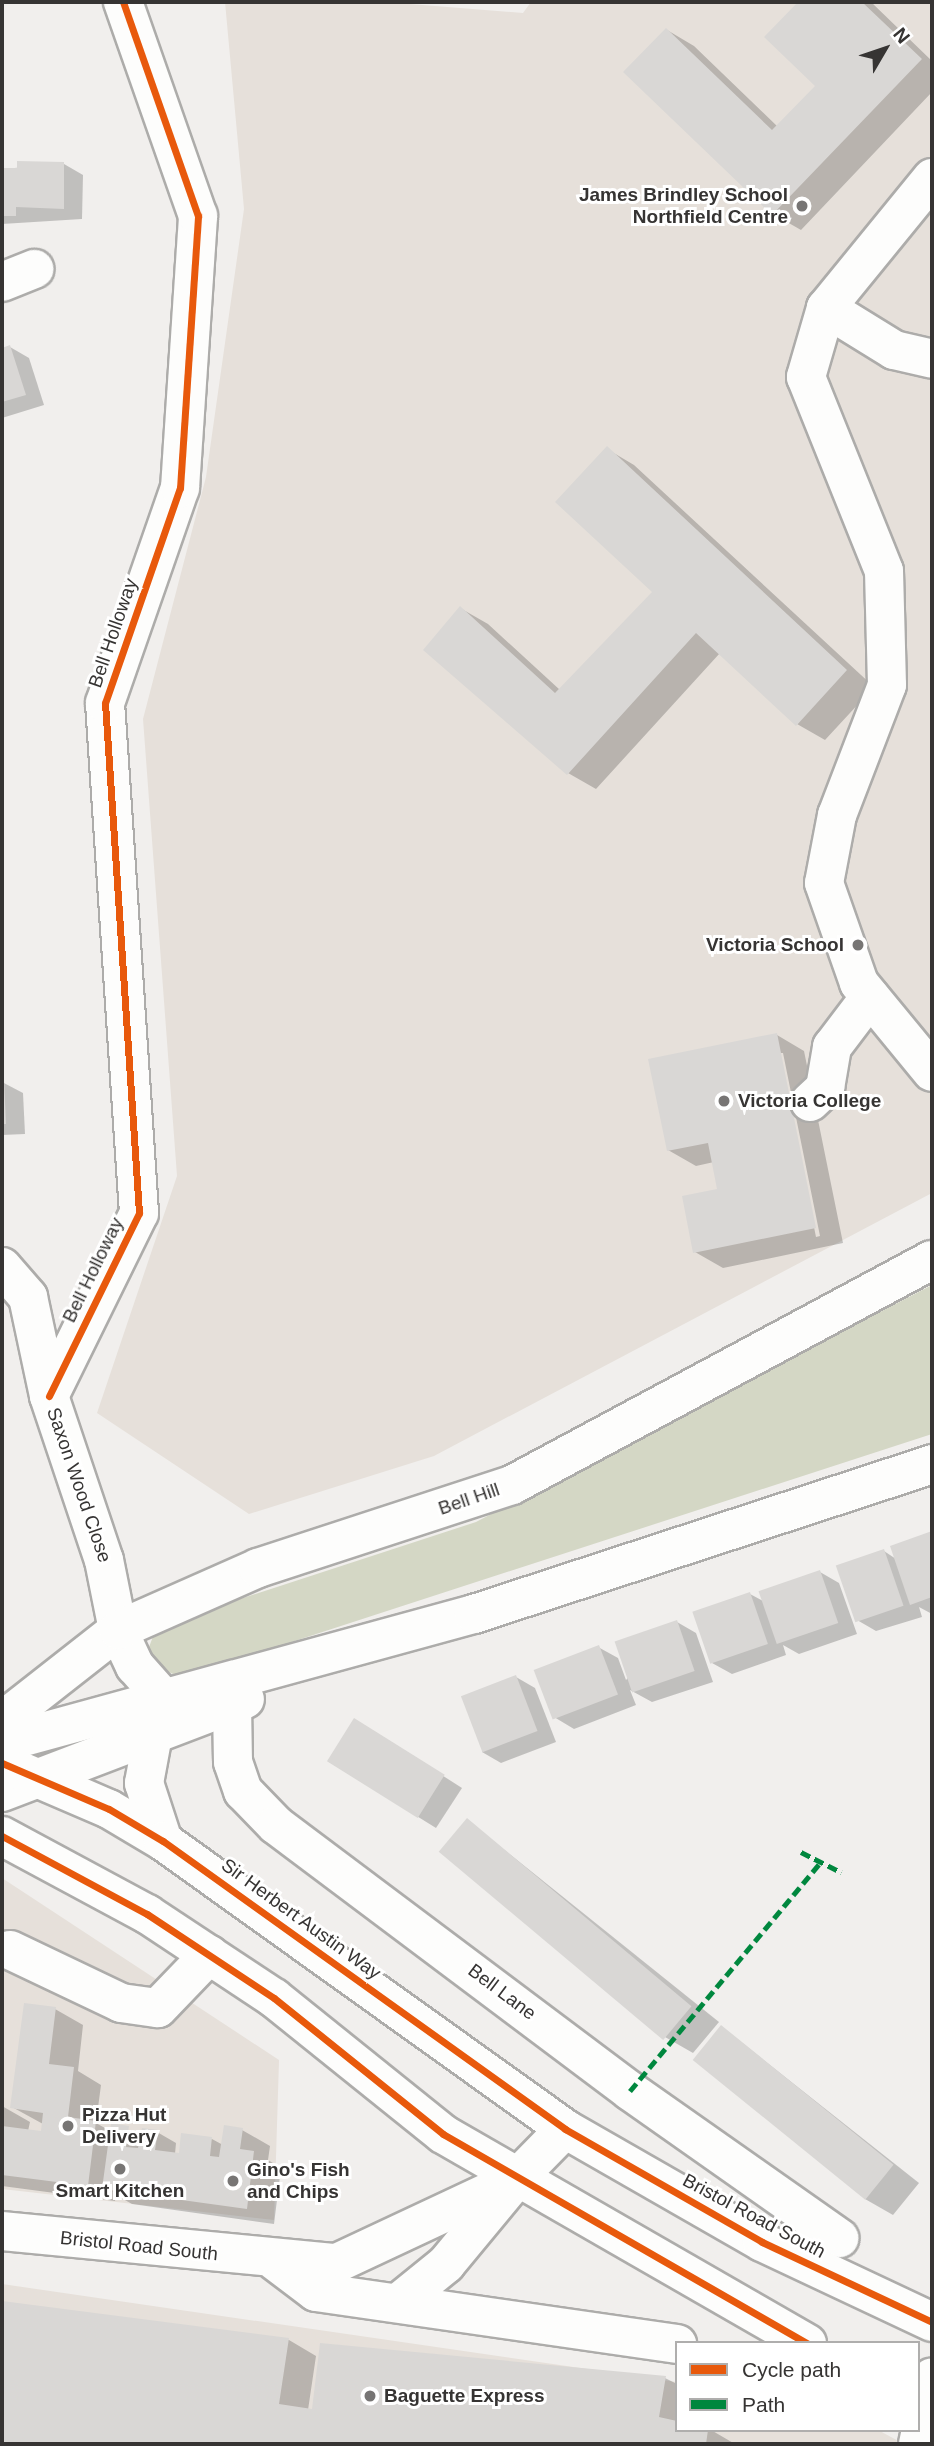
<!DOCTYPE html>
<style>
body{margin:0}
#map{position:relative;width:934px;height:2446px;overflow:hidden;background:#f1efed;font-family:Helvetica,sans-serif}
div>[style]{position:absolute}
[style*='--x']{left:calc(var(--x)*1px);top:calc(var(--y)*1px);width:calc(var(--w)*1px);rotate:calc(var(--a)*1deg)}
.built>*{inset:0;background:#e6e0da}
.green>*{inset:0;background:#d4d7c5}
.shadow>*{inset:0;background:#0003}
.building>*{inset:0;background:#d9d7d5;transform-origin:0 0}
.roads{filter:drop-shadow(2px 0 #adacaa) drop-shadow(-2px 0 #adacaa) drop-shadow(0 2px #adacaa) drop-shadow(0 -2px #adacaa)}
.minor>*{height:38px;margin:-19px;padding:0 19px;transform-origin:19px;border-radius:19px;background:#fdfdfc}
.major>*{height:38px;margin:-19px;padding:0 19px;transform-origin:19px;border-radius:19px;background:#fdfdfc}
.highway>*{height:38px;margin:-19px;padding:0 19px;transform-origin:19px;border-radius:19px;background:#fdfdfc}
.quiet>*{height:5px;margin-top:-2.5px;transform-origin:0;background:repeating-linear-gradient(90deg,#00873e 0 10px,transparent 0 15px)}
.cycleway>*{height:7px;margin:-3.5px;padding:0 3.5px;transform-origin:3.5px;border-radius:3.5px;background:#e8590c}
.dots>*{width:19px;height:19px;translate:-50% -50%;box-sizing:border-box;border:4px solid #fff;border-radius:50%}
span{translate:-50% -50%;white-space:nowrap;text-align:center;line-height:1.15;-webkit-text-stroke:6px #fff;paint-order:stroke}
.poi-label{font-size:19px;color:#363433;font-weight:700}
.right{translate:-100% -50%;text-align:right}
.left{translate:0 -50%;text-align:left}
.street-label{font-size:19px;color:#363433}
.frame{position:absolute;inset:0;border:4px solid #363433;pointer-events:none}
.legend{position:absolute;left:675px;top:2341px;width:245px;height:91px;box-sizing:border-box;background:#fff;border:2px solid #afaead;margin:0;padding:9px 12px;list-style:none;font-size:21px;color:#363433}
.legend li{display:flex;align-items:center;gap:14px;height:35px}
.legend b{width:35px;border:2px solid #afaead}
.north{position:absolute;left:850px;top:14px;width:70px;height:70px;-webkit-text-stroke:5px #fff;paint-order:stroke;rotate:51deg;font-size:19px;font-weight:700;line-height:28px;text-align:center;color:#363433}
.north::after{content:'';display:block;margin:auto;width:24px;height:32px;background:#363433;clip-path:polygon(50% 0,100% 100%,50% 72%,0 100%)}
</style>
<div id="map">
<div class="built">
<i style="clip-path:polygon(225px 2px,385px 2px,523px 13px,531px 2px,932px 2px,932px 1193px,434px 1456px,249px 1514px,97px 1413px,177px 1176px,143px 719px,206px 477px,244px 209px)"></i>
<i style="clip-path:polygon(2px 1878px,279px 2060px,274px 2220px,2px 2189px)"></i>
<i style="clip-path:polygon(2px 2284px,677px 2382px,677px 2430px,878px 2430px,904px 2444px,2px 2444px)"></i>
</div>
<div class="green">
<i style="clip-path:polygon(932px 1285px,932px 1434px,181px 1678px,159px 1667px,149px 1647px,154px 1634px,191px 1615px,476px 1522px)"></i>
</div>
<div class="shadow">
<i style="clip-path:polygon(800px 2px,871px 2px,932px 61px,932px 92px,801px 230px,773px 214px,626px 72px,667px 30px,694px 46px,778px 127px,817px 86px,766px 37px)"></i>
<i style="clip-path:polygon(64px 164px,83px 175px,82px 219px,2px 224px,2px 169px)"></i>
<i style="clip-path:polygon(10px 347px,29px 358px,44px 405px,2px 418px,2px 350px)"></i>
<i style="clip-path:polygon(607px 449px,634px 465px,874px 687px,825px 740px,797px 724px,720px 653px,596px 789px,568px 773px,460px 608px,488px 624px,560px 690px,654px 592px)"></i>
<i style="clip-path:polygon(evenodd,777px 1035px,804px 1051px,843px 1243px,723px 1268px,695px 1252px,719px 1190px,714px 1162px,696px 1166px,668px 1150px,777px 1035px,779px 1053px,783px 1053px,820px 1236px,816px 1237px,779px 1053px)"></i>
<i style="clip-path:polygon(2px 1082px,23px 1093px,25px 1134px,2px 1135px)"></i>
<i style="clip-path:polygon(932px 1533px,932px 1614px,919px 1607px,922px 1617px,876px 1631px,857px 1620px,884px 1551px,896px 1559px,892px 1547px)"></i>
<i style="clip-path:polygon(820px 1572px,839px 1583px,857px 1634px,799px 1654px,783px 1645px,786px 1655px,732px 1674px,712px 1663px,750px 1594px,765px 1602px)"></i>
<i style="clip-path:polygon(677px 1622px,696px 1633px,713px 1682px,652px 1702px,630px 1690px,636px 1705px,574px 1729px,554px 1717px,598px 1647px,618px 1658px,626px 1680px)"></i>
<i style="clip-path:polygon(516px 1677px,535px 1688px,556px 1742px,501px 1763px,482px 1752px)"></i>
<i style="clip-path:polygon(373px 1731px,462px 1788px,436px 1828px,328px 1761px)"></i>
<i style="clip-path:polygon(467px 1820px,719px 2022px,693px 2053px,665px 2037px)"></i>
<i style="clip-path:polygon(55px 2009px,83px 2025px,78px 2071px,101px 2085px,96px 2123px,112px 2132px,157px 2132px,176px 2143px,175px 2154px,180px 2155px,212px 2139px,223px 2145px,242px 2130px,270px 2146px,268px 2160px,281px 2168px,274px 2224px,132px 2204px,116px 2195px,115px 2201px,2px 2186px,2px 2106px,30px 2122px,28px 2131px,42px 2133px,43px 2124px,12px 2107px)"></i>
<i style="clip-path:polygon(722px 2027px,919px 2183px,893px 2215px,865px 2199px)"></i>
<i style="clip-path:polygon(2px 2303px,289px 2340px,316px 2356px,308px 2410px,665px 2378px,677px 2384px,677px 2430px,711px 2430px,735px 2444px,2px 2444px)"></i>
</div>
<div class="building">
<i style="clip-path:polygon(798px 2px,862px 2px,922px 59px,772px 215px,623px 72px,666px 28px,772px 130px,815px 86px,764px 37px)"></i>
<i style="clip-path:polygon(17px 161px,64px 162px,64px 209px,16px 207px,16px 216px,2px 216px,2px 168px,17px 168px)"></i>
<i style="clip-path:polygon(10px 345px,26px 395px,2px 402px,2px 348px)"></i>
<i style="clip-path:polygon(607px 446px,847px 670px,796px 726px,696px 633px,567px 775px,423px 650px,460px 606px,555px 693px,652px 592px,555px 502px)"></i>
<i style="clip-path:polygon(777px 1033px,816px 1228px,693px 1253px,682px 1196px,717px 1189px,708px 1143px,667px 1151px,648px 1059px)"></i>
<i style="clip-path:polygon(2px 1080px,4px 1080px,6px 1124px,2px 1124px)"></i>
<i style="clip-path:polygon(932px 1531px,932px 1597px,910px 1605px,890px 1546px)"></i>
<i style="left:884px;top:1549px;width:60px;height:51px;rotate:71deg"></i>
<i style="left:820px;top:1570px;width:56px;height:65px;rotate:71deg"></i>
<i style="left:750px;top:1592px;width:55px;height:61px;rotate:71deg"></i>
<i style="left:677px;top:1620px;width:54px;height:66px;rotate:71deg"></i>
<i style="left:599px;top:1645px;width:53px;height:70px;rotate:69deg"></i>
<i style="left:516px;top:1675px;width:60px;height:59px;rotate:69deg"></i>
<i style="left:354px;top:1718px;width:107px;height:51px;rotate:32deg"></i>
<i style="left:467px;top:1818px;width:293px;height:44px;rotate:40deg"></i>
<i style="clip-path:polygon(24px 2003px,56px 2007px,49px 2064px,74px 2067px,68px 2117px,96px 2121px,88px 2186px,2px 2175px,2px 2126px,41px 2131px,43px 2113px,10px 2108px)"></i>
<i style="left:721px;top:2025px;width:222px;height:45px;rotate:39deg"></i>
<i style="clip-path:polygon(111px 2123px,129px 2126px,126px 2147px,138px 2148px,142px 2128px,158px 2130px,155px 2150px,179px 2153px,181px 2133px,212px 2137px,210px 2156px,219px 2157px,224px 2125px,243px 2128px,240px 2149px,254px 2151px,247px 2209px,102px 2189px)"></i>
<i style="clip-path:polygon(2px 2301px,289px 2338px,279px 2404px,312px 2409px,320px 2343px,666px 2376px,659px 2417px,677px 2421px,677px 2430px,708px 2430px,706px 2444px,2px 2444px)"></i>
</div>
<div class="roads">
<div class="minor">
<i style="--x:932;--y:178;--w:168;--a:129.2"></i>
<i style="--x:826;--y:308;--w:72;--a:106.2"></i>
<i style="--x:806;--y:377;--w:209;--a:68.1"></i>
<i style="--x:884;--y:571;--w:114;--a:88.5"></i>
<i style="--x:887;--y:685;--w:139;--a:111"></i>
<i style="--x:837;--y:815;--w:69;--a:100.8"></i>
<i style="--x:824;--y:883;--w:106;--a:70.7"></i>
<i style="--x:859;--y:983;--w:115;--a:50.6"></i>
<i style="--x:2;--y:282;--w:35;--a:-22"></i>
<i style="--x:826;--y:308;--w:80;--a:31.7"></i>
<i style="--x:894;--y:350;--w:39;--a:13"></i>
<i style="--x:810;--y:1102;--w:21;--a:-43"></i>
<i style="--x:825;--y:1088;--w:42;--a:-80.3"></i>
<i style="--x:832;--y:1047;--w:63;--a:-52.8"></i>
<i style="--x:2;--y:1267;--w:40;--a:49"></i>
<i style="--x:28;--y:1297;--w:101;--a:78"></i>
<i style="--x:49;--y:1396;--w:173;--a:71.5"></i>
<i style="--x:104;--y:1560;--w:71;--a:78.7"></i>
<i style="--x:118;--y:1630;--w:40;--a:65"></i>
<i style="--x:135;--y:1666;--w:47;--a:48.5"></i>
<i style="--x:49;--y:1396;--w:204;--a:-63.8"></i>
<i style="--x:139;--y:1213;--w:511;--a:-93.81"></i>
<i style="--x:105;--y:703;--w:228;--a:-70.8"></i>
<i style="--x:180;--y:488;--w:273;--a:-86.2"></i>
<i style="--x:198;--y:216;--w:227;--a:-109.3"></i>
<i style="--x:232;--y:1705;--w:57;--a:89"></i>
<i style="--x:233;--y:1762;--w:31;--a:71"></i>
<i style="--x:243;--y:1791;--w:47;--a:45.9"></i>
<i style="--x:276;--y:1825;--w:443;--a:36.9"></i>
<i style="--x:630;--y:2091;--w:256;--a:35.1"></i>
<i style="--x:10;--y:1950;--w:123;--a:25.5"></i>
<i style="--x:121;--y:2003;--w:37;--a:8"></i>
<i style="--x:158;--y:2008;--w:74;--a:-46.1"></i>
<i style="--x:2;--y:2231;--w:337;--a:5.5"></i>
<i style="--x:337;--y:2263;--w:198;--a:-25.1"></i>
<i style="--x:275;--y:2261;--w:51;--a:37.1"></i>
<i style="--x:316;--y:2292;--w:365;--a:8.2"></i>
<i style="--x:398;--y:2303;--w:62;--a:-39.1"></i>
<i style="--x:446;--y:2264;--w:97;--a:-50.4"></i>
<i style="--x:918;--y:2444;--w:68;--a:-78.2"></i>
</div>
<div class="major">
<i style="--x:2;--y:1721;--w:147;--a:-38.1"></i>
<i style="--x:118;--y:1630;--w:153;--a:-23.9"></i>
<i style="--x:258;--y:1568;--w:267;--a:-18.1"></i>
<i style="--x:512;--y:1485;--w:476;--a:-28.2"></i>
<i style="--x:152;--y:1740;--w:44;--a:100.5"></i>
<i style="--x:144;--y:1783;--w:61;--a:71.9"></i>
<i style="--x:2;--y:1743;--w:489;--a:-15.3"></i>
<i style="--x:474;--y:1614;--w:482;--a:-18.1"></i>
<i style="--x:2;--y:1792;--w:260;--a:-20.9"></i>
</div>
<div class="highway">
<i style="--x:2;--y:1763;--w:116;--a:23.3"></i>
<i style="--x:109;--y:1809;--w:63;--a:30.7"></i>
<i style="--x:163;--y:1841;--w:495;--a:35.6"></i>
<i style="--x:565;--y:2129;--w:227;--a:29.8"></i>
<i style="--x:762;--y:2242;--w:188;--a:25.2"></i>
<i style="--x:2;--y:1836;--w:165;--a:28.3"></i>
<i style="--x:147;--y:1914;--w:152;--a:33.5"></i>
<i style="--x:274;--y:1998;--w:217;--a:38.8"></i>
<i style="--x:443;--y:2134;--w:420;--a:29.9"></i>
<i style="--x:516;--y:2179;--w:70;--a:-45.6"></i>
<i style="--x:918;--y:2393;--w:15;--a:23"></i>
</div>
</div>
<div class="quiet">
<i style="--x:801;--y:1852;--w:45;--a:26.6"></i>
<i style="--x:630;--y:2091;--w:297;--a:-50.2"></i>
</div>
<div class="cycleway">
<i style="--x:49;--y:1396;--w:204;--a:-63.8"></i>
<i style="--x:139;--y:1213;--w:511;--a:-93.81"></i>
<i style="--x:105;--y:703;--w:228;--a:-70.8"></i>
<i style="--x:180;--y:488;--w:273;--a:-86.2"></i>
<i style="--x:198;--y:216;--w:227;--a:-109.3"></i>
<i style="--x:2;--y:1763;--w:116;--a:23.3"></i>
<i style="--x:109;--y:1809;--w:63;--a:30.7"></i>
<i style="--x:163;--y:1841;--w:495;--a:35.6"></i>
<i style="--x:565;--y:2129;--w:227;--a:29.8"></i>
<i style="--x:762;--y:2242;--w:188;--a:25.2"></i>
<i style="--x:2;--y:1836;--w:165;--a:28.3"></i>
<i style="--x:147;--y:1914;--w:152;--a:33.5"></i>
<i style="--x:274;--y:1998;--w:217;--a:38.8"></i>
<i style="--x:443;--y:2134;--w:420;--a:29.9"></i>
</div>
<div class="dots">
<i style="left:802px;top:206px;background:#777574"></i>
<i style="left:858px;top:945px;background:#777574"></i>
<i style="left:724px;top:1101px;background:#777574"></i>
<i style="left:68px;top:2126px;background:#777574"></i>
<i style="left:120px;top:2169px;background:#777574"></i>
<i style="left:233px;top:2181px;background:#777574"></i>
<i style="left:370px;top:2396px;background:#777574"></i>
</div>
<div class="poi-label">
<span class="right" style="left:788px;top:206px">James Brindley School<br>Northfield Centre</span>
<span class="right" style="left:844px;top:945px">Victoria School</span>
<span class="left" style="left:738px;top:1101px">Victoria College</span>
<span class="left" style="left:82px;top:2126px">Pizza Hut<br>Delivery</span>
<span class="left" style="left:247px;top:2181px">Gino's Fish<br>and Chips</span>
<span style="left:120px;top:2191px">Smart Kitchen</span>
<span class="left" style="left:384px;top:2396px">Baguette Express</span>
</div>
<div class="street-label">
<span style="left:113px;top:633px;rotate:-71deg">Bell Holloway</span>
<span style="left:93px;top:1270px;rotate:-64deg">Bell Holloway</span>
<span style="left:79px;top:1485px;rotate:71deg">Saxon Wood Close</span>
<span style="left:469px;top:1499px;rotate:-19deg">Bell Hill</span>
<span style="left:301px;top:1919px;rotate:36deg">Sir Herbert Austin Way</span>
<span style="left:502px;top:1992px;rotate:37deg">Bell Lane</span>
<span style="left:754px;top:2216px;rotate:28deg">Bristol Road South</span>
<span style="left:139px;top:2246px;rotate:6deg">Bristol Road South</span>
</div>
<div class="frame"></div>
<ul class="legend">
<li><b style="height:9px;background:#e8590c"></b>Cycle path</li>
<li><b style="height:9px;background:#00873e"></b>Path</li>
</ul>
<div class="north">N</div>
</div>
